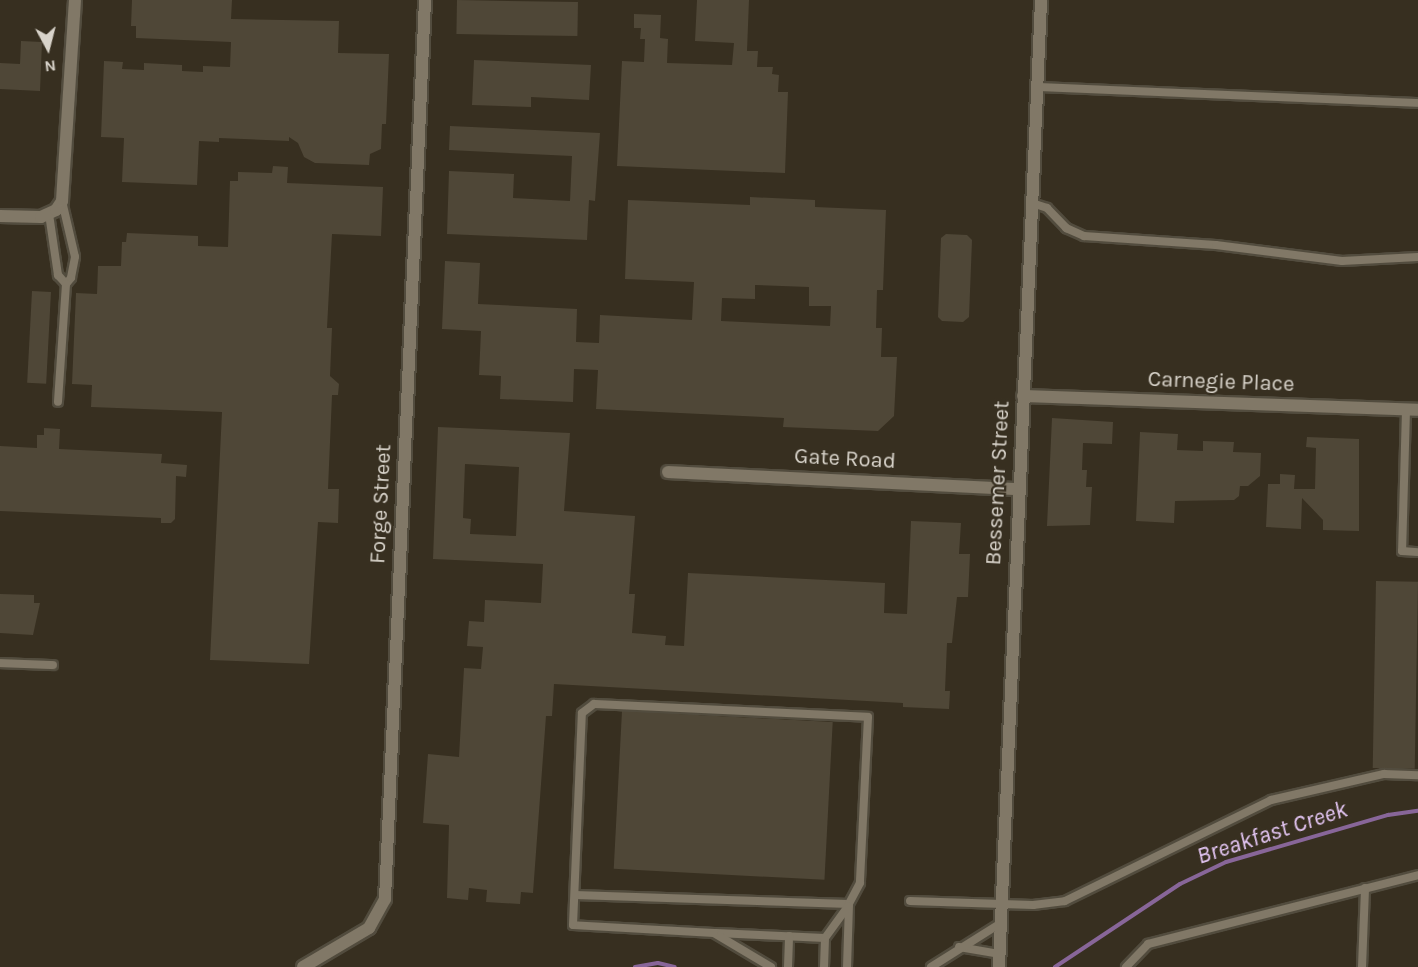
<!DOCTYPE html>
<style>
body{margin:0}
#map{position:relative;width:1418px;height:967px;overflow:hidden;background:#372f20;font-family:Karla,sans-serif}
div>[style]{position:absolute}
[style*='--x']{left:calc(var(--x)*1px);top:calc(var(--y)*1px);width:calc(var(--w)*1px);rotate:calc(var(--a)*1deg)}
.stream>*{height:4px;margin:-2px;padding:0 2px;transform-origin:2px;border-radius:2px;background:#869}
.building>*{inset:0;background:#4f4737;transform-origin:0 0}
.roads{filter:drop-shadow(2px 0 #524c3e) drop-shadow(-2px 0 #524c3e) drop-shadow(0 2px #524c3e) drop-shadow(0 -2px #524c3e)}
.lane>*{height:8px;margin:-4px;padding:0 4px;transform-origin:4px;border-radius:4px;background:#817867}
.street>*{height:12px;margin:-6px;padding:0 6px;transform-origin:6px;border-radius:6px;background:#817867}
span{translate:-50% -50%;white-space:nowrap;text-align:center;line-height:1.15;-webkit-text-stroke:4.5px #372f20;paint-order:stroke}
.street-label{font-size:22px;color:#d8d3ca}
.water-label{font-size:24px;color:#e5c7f5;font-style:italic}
.north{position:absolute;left:18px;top:18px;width:60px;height:60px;-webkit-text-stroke:4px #372f20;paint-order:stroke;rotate:173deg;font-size:16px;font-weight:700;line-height:24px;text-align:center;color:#d8d3ca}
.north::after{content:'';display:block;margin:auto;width:21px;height:27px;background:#d8d3ca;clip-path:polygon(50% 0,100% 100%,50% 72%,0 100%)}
</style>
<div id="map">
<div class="stream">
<i style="--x:635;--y:967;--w:23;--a:-10"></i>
<i style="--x:658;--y:963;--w:17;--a:13"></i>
<i style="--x:1055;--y:967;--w:150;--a:-33.6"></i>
<i style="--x:1180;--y:884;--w:51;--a:-25.6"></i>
<i style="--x:1226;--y:862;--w:169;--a:-16.2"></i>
<i style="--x:1388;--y:815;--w:30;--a:-8"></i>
</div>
<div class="building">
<i style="clip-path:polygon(132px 0,232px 0,231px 19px,339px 21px,338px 53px,389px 54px,386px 124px,382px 124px,381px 149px,370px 154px,369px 165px,315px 163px,304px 157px,298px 143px,289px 137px,289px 141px,219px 138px,219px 142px,199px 141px,197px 185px,122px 182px,124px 138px,101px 137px,104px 61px,123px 62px,122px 69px,144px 70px,144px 63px,182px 65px,182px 71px,203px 72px,203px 66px,230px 67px,231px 42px,136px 38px,136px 26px,131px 26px)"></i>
<i style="left:457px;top:0;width:121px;height:34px;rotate:1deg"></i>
<i style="clip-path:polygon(697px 0,749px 0,747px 51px,758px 51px,757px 67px,773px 67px,772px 74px,779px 75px,778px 92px,788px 92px,785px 173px,617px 166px,622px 61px,644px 62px,645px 39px,640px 39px,641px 28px,634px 28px,634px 14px,661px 15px,660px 38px,668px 39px,667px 63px,732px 65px,734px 43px,695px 41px)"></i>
<i style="clip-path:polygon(21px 41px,42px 42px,40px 91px,0 89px,0 63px,20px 64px)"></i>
<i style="clip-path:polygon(474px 60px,591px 65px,589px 100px,531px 97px,531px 107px,472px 105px)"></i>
<i style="clip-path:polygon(450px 126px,600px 133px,595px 201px,589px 200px,587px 240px,447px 234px,449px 171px,514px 174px,513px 198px,570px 201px,572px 156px,449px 150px)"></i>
<i style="clip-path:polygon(273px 166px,288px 167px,287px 183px,383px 187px,381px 236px,332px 234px,327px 328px,332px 328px,330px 376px,339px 384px,338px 395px,332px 395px,328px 489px,339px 489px,338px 523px,318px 522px,309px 664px,210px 660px,222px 412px,91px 407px,92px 385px,72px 384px,76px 293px,97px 294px,98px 266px,121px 266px,122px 242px,126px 242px,127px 233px,198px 236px,198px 246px,228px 247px,230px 181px,238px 181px,238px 172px,272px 173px)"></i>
<i style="clip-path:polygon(evenodd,750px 197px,815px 200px,815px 207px,886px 210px,883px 290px,877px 290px,876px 328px,882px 328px,881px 357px,897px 357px,894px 416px,878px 431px,783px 427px,784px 418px,596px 409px,598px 370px,574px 369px,573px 402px,500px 399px,501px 376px,479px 375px,481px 331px,442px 329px,445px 261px,480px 263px,478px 304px,577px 309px,576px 342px,599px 343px,600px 315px,692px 320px,694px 282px,625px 279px,628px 200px,750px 205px,750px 197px,755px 285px,809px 287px,809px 306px,831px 306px,830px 326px,721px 321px,722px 298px,755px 299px,755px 285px)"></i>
<i style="clip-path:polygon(946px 234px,967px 235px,972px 240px,969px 317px,963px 322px,942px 321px,938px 317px,941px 238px)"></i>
<i style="left:32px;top:291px;width:19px;height:92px;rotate:3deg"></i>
<i style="clip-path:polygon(1052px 418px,1113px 422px,1112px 444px,1083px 443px,1082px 470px,1087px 470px,1086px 487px,1092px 487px,1090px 525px,1047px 526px)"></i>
<i style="clip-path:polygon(evenodd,438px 427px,570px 433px,564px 511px,635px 516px,629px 594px,635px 594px,632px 633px,666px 636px,665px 645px,684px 646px,688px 573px,885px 583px,884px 613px,907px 614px,911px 521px,961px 523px,959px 554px,970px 554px,968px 597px,957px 597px,952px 643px,947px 643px,945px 691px,950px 691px,949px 709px,903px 707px,903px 703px,554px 684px,552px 716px,546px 716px,533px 893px,521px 892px,520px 904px,486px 902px,487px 890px,469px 888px,468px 900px,447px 898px,449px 825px,423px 823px,428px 754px,459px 757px,464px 668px,481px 669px,483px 647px,467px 646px,469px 621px,484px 622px,485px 600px,541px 603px,543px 564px,433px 559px,438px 427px,465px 464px,519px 467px,516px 536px,470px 534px,471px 519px,463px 518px,465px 464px)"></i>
<i style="clip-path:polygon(44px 428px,60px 429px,59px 449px,162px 454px,161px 463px,187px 465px,186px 477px,176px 476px,175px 519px,171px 523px,161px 523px,161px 518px,0 511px,0 446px,37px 448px,37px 435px,44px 435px)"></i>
<i style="clip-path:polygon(1140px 432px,1178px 434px,1177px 450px,1203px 451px,1203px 441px,1234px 442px,1233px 452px,1261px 453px,1260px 476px,1248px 486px,1240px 486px,1239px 496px,1234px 500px,1175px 501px,1174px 523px,1136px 521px)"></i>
<i style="clip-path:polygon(1307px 437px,1359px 439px,1359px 531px,1323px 530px,1323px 520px,1302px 498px,1301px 529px,1266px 527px,1268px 484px,1280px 484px,1280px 474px,1295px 475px,1294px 489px,1315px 489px,1316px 448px,1306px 447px)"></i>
<i style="left:1376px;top:581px;width:42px;height:187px;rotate:1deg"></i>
<i style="clip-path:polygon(0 594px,34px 595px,34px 603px,40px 603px,33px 635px,0 633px)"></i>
<i style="left:622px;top:711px;width:211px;height:158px;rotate:3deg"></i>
</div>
<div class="roads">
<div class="lane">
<i style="--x:1037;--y:87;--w:381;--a:2.4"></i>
<i style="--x:62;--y:201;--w:57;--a:76.9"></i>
<i style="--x:75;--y:257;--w:21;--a:101"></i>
<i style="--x:71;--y:278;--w:8;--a:130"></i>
<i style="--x:1032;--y:203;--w:16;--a:18"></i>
<i style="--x:1047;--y:208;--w:28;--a:46"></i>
<i style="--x:1066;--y:228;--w:20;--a:24"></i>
<i style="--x:1084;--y:236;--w:132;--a:3.9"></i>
<i style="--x:1216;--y:245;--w:127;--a:7.2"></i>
<i style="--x:1342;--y:261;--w:76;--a:-3"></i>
<i style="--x:49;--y:214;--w:62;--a:81.6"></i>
<i style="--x:58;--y:275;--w:12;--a:48"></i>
<i style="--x:66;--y:284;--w:118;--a:93.9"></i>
<i style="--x:1406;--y:410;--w:141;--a:91.6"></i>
<i style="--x:1402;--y:551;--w:16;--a:4"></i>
<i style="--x:0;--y:663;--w:53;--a:2.2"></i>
<i style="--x:575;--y:895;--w:274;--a:1.9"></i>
<i style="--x:910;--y:901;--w:123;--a:1.9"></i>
<i style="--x:1033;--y:905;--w:32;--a:-7"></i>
<i style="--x:1065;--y:901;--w:229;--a:-26.1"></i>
<i style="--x:1271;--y:800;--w:116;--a:-13"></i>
<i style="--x:1384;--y:774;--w:34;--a:2"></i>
<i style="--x:716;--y:933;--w:109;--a:2.6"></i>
<i style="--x:959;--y:947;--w:42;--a:9.7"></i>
<i style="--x:771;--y:967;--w:66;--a:-149.2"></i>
<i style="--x:714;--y:933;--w:141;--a:-176.8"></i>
<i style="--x:573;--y:925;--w:212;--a:-87.6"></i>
<i style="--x:582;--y:713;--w:15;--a:-37"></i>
<i style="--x:594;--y:704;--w:274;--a:2.7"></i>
<i style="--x:868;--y:717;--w:166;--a:92.8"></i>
<i style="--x:860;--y:883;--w:24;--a:118"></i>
<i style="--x:849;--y:904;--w:63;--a:91.8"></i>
<i style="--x:788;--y:967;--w:31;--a:-88"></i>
<i style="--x:824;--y:967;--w:29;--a:-88"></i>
<i style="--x:825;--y:938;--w:39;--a:-54"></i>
<i style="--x:931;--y:967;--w:83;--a:-32.2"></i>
<i style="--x:1126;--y:967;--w:32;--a:-46"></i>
<i style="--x:1148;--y:944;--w:279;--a:-14.3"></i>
<i style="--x:1362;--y:967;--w:79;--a:-87.8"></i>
</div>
<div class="street">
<i style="--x:0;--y:216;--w:41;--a:1.4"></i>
<i style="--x:41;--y:217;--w:17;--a:-25"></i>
<i style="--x:56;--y:210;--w:11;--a:-56"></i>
<i style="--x:62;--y:201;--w:201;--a:-86.3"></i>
<i style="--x:1023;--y:396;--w:395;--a:2"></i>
<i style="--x:668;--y:472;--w:351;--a:2.8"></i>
<i style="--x:303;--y:967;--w:77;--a:-30.6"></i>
<i style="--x:369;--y:928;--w:33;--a:-61"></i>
<i style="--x:385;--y:899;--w:900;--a:-87.45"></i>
<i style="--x:999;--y:967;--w:968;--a:-87.51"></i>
</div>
</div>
<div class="street-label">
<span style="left:1221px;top:382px;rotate:2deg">Carnegie Place</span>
<span style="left:845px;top:459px;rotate:3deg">Gate Road</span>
<span style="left:998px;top:483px;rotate:-87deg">Bessemer Street</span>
<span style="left:381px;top:504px;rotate:-87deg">Forge Street</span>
</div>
<div class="water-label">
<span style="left:1272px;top:833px;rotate:-18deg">Breakfast Creek</span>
</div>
<div class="north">N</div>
</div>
